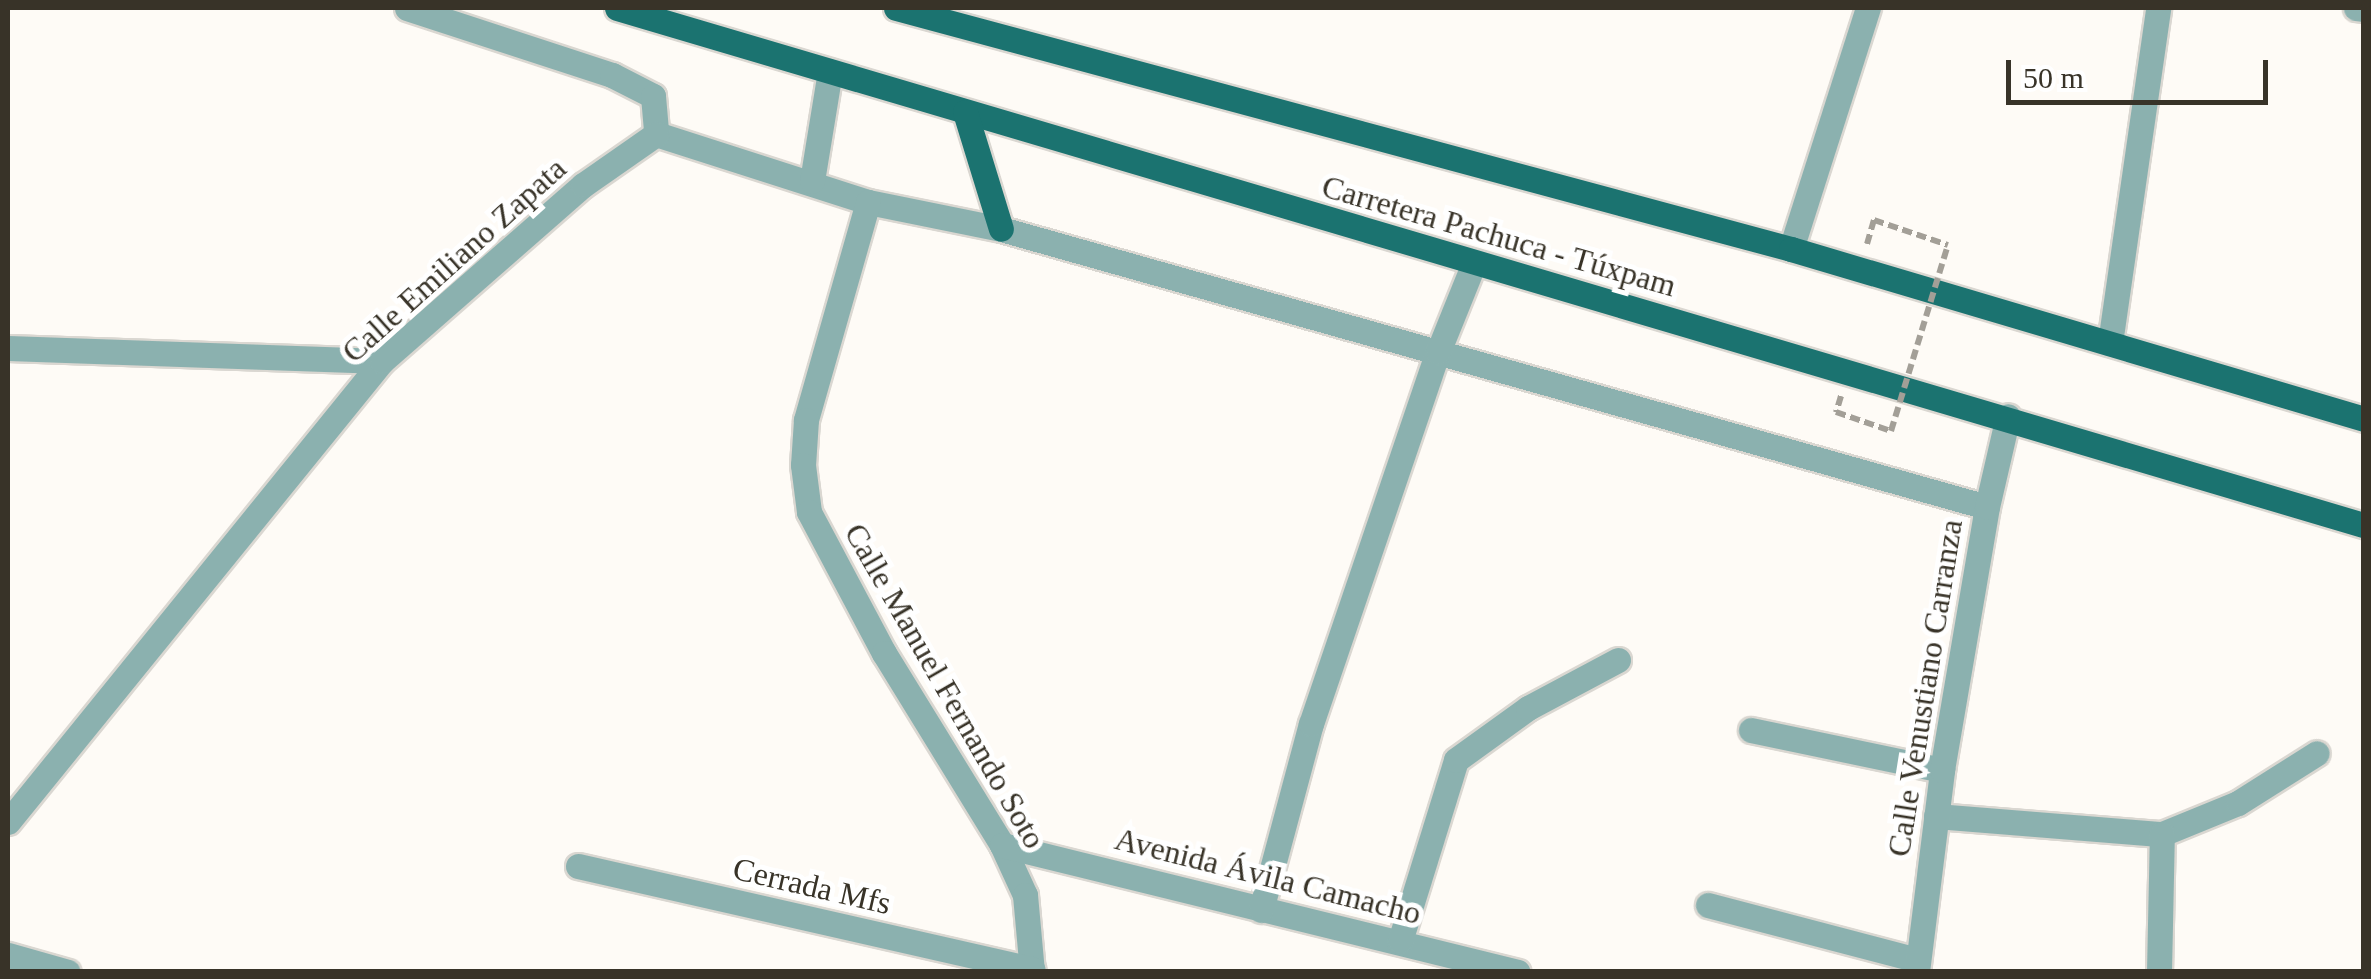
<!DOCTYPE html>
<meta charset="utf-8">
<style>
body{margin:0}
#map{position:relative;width:2371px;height:979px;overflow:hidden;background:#fefbf6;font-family:"Times New Roman",serif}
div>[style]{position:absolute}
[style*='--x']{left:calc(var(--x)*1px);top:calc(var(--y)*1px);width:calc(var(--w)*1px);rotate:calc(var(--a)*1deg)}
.path>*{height:6px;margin-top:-3px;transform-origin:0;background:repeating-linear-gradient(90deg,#a39f97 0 10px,transparent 0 15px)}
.roads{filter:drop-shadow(2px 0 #dad7d1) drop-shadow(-2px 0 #dad7d1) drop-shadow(0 2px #dad7d1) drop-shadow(0 -2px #dad7d1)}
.minor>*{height:25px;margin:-12.5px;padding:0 12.5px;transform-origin:12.5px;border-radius:12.5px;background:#8bb1af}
.major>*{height:25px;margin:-12.5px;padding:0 12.5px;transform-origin:12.5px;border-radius:12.5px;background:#1b7370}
.path-bridge>*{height:6px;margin-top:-3px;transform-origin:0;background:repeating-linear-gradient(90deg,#a39f97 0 10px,transparent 0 15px)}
span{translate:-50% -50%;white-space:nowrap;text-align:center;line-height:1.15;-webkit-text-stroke:10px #fff;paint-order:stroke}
.street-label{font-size:32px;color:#383328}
.frame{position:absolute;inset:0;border:10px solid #383328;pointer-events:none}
.scale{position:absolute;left:2006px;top:60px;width:262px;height:45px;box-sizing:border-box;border:5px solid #383328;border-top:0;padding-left:12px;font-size:30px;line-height:35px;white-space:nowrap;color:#383328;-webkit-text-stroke:8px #fff;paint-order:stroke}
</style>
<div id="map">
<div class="path">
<i style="--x:1867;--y:244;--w:25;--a:-74"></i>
<i style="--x:1874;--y:220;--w:78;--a:18.7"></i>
<i style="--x:1841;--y:396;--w:17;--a:107"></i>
<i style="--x:1836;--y:412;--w:58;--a:19.1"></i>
</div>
<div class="roads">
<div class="minor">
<i style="--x:407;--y:8;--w:216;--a:18.1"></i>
<i style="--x:612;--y:75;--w:46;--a:27.1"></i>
<i style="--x:653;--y:96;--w:38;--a:85"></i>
<i style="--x:2356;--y:8;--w:8;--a:7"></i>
<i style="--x:656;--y:134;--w:223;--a:17.8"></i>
<i style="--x:868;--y:202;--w:136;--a:11.5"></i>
<i style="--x:1001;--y:229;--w:1024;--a:15.75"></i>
<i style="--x:812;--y:181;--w:111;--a:-80.7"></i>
<i style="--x:868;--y:202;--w:227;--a:105.9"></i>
<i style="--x:806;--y:420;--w:45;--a:93.8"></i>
<i style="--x:803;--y:465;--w:47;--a:82.7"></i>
<i style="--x:809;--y:512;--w:160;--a:62"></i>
<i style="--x:884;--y:653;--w:225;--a:58.4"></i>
<i style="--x:1002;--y:845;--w:55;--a:65.3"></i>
<i style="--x:1025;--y:895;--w:77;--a:84.8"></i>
<i style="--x:1791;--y:249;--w:253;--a:-72.3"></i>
<i style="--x:2110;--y:343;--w:338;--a:-81.8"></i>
<i style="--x:8;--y:348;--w:374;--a:2"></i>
<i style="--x:1751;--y:730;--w:195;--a:11.8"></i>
<i style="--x:1936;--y:816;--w:227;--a:4.6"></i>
<i style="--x:2162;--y:834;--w:82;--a:-22.2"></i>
<i style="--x:2238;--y:803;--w:93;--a:-32.3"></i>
<i style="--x:8;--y:822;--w:594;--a:-50.95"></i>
<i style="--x:382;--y:361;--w:267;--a:-41.2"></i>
<i style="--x:583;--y:185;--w:89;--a:-34.9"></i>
<i style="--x:1002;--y:845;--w:531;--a:13.83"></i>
<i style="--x:578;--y:866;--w:466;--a:12.8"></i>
<i style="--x:1708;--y:905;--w:216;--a:14.7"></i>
<i style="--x:1261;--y:910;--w:193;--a:-75"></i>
<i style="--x:1311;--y:724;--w:393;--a:-71.2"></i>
<i style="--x:1438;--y:352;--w:96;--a:-68"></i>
<i style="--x:1400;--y:941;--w:189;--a:-72.8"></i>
<i style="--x:1456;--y:760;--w:89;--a:-35.8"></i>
<i style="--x:1528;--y:708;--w:102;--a:-28.1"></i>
<i style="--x:8;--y:955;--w:62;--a:15.8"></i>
<i style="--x:1917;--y:972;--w:204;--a:-82.9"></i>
<i style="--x:1942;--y:770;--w:267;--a:-80.3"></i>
<i style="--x:1987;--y:507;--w:93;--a:-77"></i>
<i style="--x:2159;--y:972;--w:138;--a:-88.8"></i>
</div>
<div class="major">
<i style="--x:617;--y:8;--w:1822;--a:16.49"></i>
<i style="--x:896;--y:8;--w:927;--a:15.07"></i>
<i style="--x:1791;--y:249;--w:598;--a:16.52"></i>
<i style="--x:965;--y:112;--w:122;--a:72.9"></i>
</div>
</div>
<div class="path-bridge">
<i style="--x:1891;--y:431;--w:195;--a:-73"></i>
</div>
<div class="street-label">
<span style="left:1499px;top:236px;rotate:16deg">Carretera Pachuca - Túxpam</span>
<span style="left:454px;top:260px;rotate:-42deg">Calle Emiliano Zapata</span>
<span style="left:945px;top:686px;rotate:60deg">Calle Manuel Fernando Soto</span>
<span style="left:1925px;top:688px;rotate:-81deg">Calle Venustiano Carranza</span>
<span style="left:1268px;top:876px;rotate:14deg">Avenida Ávila Camacho</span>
<span style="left:812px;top:886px;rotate:13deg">Cerrada Mfs</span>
</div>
<div class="frame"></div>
<div class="scale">50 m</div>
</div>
